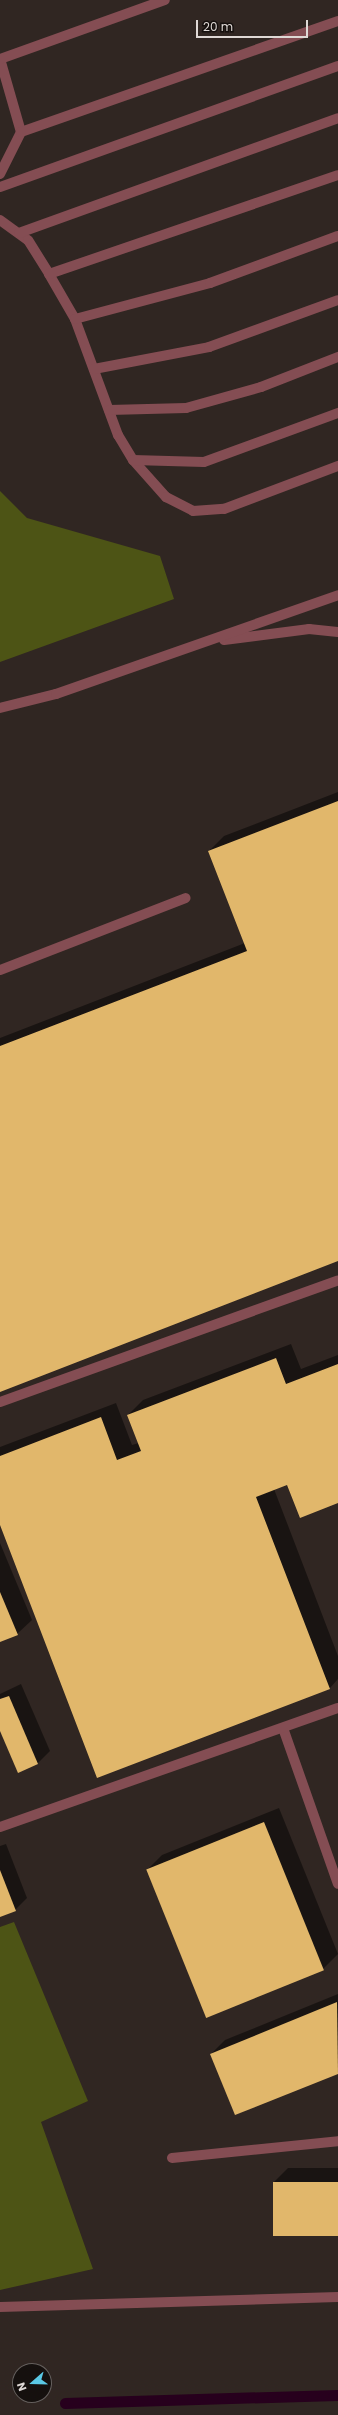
<!DOCTYPE html>
<style>
body{margin:0}
#map{position:relative;width:338px;height:2415px;overflow:hidden;background:#302622;font-family:Poppins,sans-serif}
div>[style]{position:absolute}
[style*='--x']{left:calc(var(--x)*1px);top:calc(var(--y)*1px);width:calc(var(--w)*1px);rotate:calc(var(--a)*1deg)}
.green>*{inset:0;background:#4d5415}
.shadow>*{inset:0;background:#0007}
.stream>*{height:11px;margin:-5.5px;padding:0 5.5px;transform-origin:5.5px;border-radius:5.5px;background:#27001d}
.building>*{inset:0;background:#e1b76b;transform-origin:0 0}
.lane>*{height:10px;margin:-5px;padding:0 5px;transform-origin:5px;border-radius:5px;background:#844d53}
span{translate:-50% -50%;white-space:nowrap;text-align:center;line-height:1.15;-webkit-text-stroke:4px #15100e;paint-order:stroke}
.north{position:absolute;left:12px;top:2363px;width:40px;height:40px;box-sizing:border-box;background:#15100e;border:1px solid #65605e;border-radius:50%;rotate:250deg;font-size:11px;font-weight:700;line-height:16px;text-align:center;color:#ded8d5}
.north::after{content:'';display:block;margin:auto;width:14px;height:18px;background:#5ac8e5;clip-path:polygon(50% 0,100% 100%,50% 72%,0 100%)}
.scale{position:absolute;left:196px;top:20px;width:112px;height:18px;box-sizing:border-box;border:2px solid #ded8d5;border-top:0;padding-left:5px;font-size:12px;line-height:14px;white-space:nowrap;color:#ded8d5;-webkit-text-stroke:3px #15100e;paint-order:stroke}
</style>
<div id="map">
<div class="green">
<i style="clip-path:polygon(0 491px,27px 518px,160px 556px,174px 599px,0 662px)"></i>
<i style="clip-path:polygon(14px 1922px,88px 2101px,41px 2122px,93px 2269px,0 2290px,0 1927px)"></i>
</div>
<div class="shadow">
<i style="clip-path:polygon(338px 792px,338px 1260px,0 1391px,0 1038px,245px 943px,209px 851px,224px 836px)"></i>
<i style="clip-path:polygon(291px 1344px,301px 1369px,338px 1355px,338px 1502px,287px 1483px,274px 1489px,338px 1656px,338px 1679px,330px 1688px,0 1522px,0 1447px,116px 1403px,132px 1445px,139px 1443px,128px 1415px,143px 1400px)"></i>
<i style="clip-path:polygon(0 1543px,32px 1620px,17px 1634px,0 1641px)"></i>
<i style="clip-path:polygon(21px 1684px,50px 1751px,38px 1763px,0 1728px,0 1694px)"></i>
<i style="clip-path:polygon(279px 1808px,338px 1954px,323px 1969px,147px 1870px,162px 1855px)"></i>
<i style="clip-path:polygon(6px 1844px,27px 1898px,15px 1910px,0 1916px,0 1846px)"></i>
<i style="clip-path:polygon(338px 1994px,338px 2073px,236px 2114px,211px 2054px,225px 2040px)"></i>
<i style="clip-path:polygon(288px 2168px,338px 2168px,338px 2234px,274px 2182px)"></i>
</div>
<div class="stream">
<i style="--x:65;--y:2403;--w:273;--a:-1.7"></i>
</div>
<div class="building">
<i style="clip-path:polygon(338px 801px,338px 1261px,0 1392px,0 1046px,247px 951px,208px 851px)"></i>
<i style="clip-path:polygon(276px 1358px,286px 1384px,338px 1364px,338px 1503px,300px 1518px,287px 1485px,256px 1497px,330px 1689px,97px 1778px,0 1525px,0 1456px,101px 1417px,117px 1460px,141px 1451px,127px 1415px)"></i>
<i style="clip-path:polygon(0 1592px,18px 1635px,0 1642px)"></i>
<i style="clip-path:polygon(9px 1696px,38px 1764px,18px 1773px,0 1731px,0 1699px)"></i>
<i style="left:264px;top:1822px;width:160px;height:127px;rotate:68deg"></i>
<i style="clip-path:polygon(0 1870px,16px 1911px,0 1917px)"></i>
<i style="clip-path:polygon(337px 2002px,338px 2074px,235px 2115px,210px 2054px)"></i>
<i style="left:273px;top:2182px;width:65px;height:54px"></i>
</div>
<div class="lane">
<i style="--x:21;--y:132;--w:76;--a:-106"></i>
<i style="--x:0;--y:59;--w:175;--a:-19.7"></i>
<i style="--x:0;--y:174;--w:47;--a:-63.4"></i>
<i style="--x:21;--y:132;--w:336;--a:-19.3"></i>
<i style="--x:0;--y:187;--w:359;--a:-19.7"></i>
<i style="--x:0;--y:220;--w:34;--a:36"></i>
<i style="--x:28;--y:240;--w:40;--a:58"></i>
<i style="--x:49;--y:274;--w:52;--a:60"></i>
<i style="--x:75;--y:319;--w:124;--a:69.7"></i>
<i style="--x:118;--y:435;--w:29;--a:59"></i>
<i style="--x:133;--y:460;--w:50;--a:48.3"></i>
<i style="--x:166;--y:497;--w:30;--a:27"></i>
<i style="--x:193;--y:511;--w:31;--a:-4"></i>
<i style="--x:224;--y:509;--w:122;--a:-20.7"></i>
<i style="--x:19;--y:233;--w:339;--a:-19.8"></i>
<i style="--x:49;--y:274;--w:305;--a:-18.9"></i>
<i style="--x:75;--y:319;--w:140;--a:-14.9"></i>
<i style="--x:210;--y:283;--w:136;--a:-20.2"></i>
<i style="--x:94;--y:369;--w:117;--a:-10.8"></i>
<i style="--x:209;--y:347;--w:137;--a:-20"></i>
<i style="--x:109;--y:410;--w:77;--a:-1.5"></i>
<i style="--x:186;--y:408;--w:78;--a:-15.6"></i>
<i style="--x:261;--y:387;--w:83;--a:-21.3"></i>
<i style="--x:133;--y:460;--w:71;--a:1.6"></i>
<i style="--x:204;--y:462;--w:143;--a:-20.1"></i>
<i style="--x:224;--y:640;--w:86;--a:-7.4"></i>
<i style="--x:309;--y:629;--w:29;--a:6"></i>
<i style="--x:0;--y:708;--w:58;--a:-14"></i>
<i style="--x:56;--y:694;--w:299;--a:-19.3"></i>
<i style="--x:0;--y:970;--w:199;--a:-21.2"></i>
<i style="--x:0;--y:1402;--w:359;--a:-19.8"></i>
<i style="--x:283;--y:1728;--w:165;--a:70.6"></i>
<i style="--x:0;--y:1827;--w:358;--a:-19.4"></i>
<i style="--x:172;--y:2158;--w:167;--a:-5.8"></i>
<i style="--x:0;--y:2307;--w:338;--a:-1.7"></i>
</div>
<div class="north">N</div>
<div class="scale">20 m</div>
</div>
